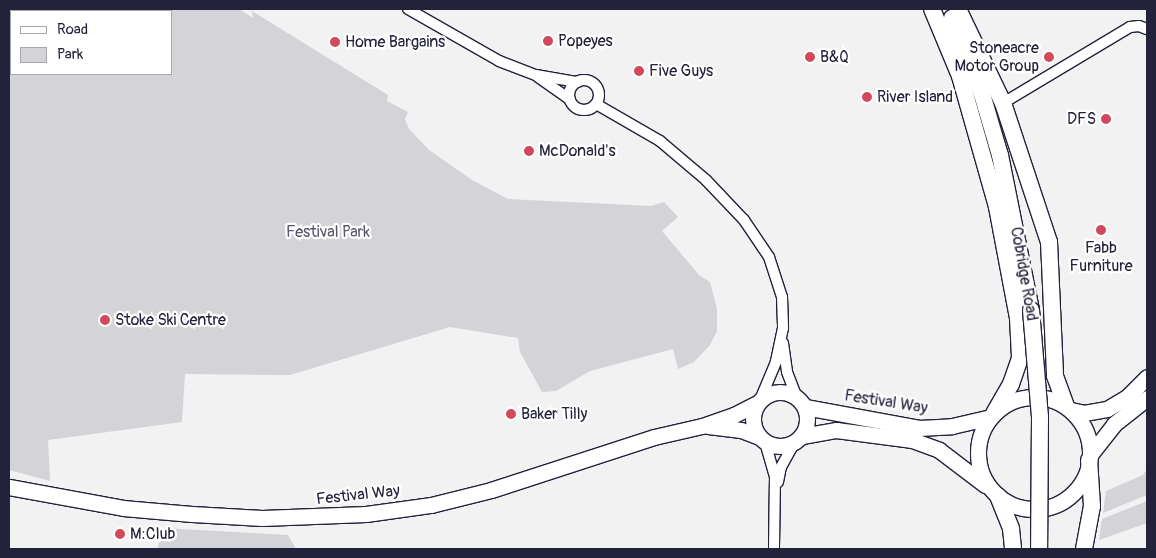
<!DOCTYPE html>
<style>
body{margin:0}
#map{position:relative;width:1156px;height:558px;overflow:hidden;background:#f2f2f3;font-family:Pangolin,sans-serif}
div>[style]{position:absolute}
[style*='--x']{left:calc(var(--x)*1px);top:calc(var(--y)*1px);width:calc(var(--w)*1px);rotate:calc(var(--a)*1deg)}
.green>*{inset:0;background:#d3d3d8}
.roads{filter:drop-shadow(1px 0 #22223b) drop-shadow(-1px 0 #22223b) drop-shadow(0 1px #22223b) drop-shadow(0 -1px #22223b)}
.minor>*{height:10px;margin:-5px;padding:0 5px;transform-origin:5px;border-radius:5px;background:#fff}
.minor>.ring{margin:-5px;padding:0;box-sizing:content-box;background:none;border:10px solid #fff;border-radius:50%}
.primary>*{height:15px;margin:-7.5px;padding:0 7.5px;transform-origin:7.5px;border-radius:7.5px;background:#fff}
.primary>.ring{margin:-7.5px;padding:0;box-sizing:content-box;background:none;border:15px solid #fff;border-radius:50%}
.trunk>*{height:16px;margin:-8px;padding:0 8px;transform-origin:8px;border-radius:8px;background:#fff}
.bridges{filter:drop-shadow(1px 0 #22223b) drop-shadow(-1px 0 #22223b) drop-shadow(0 1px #22223b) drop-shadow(0 -1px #22223b)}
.trunk-bridge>*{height:16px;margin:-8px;padding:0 8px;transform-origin:8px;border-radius:8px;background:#fff}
.dots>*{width:14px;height:14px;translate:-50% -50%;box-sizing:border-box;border:2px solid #fff;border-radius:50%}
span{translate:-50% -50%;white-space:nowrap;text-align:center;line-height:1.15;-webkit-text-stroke:4.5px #fff;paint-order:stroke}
.poi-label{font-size:16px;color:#22223b}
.left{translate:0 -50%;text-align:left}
.right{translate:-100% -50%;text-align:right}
.park-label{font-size:16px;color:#57576a}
.street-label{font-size:16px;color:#22223b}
.frame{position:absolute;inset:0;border:10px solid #22223b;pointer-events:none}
.legend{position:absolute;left:10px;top:10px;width:162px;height:65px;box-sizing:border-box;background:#fff;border:1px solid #a7a7b1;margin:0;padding:6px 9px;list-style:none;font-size:15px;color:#22223b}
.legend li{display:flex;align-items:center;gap:10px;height:25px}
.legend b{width:25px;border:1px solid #a7a7b1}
</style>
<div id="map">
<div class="green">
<i style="clip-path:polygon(evenodd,9px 9px,239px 9px,253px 18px,252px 11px,388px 95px,387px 101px,408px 112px,405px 119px,409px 129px,429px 150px,472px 180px,508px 199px,651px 206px,664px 202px,678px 217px,662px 231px,699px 275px,710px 282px,717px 309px,717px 331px,710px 345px,694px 362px,678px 369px,673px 349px,590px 371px,556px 391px,542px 392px,520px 352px,518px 338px,450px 327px,290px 375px,185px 374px,182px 422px,48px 440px,50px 481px,9px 470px,9px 9px,171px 11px,171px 74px,11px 74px,11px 11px,171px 11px)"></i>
<i style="clip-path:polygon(1147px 469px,1147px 495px,1103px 513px,1106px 491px,1143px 475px)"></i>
<i style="clip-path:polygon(1147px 501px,1147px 523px,1099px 540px,1102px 519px)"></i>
<i style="clip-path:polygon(163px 528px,288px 535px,296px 549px,157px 549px)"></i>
</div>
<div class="roads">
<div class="minor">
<i style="--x:408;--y:9;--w:105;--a:29.7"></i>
<i style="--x:499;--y:61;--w:40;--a:21"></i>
<i style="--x:536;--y:75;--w:42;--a:9.7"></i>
<i style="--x:538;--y:77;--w:39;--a:35"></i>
<i class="ring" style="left:569px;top:80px;width:20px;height:20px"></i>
<i style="--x:1003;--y:103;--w:148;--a:-30.9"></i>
<i style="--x:1130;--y:27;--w:9;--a:-6"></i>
<i style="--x:1139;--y:26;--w:9;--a:21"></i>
<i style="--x:596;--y:104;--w:74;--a:30"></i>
<i style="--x:660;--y:141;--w:60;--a:40.3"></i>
<i style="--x:706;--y:180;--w:55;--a:46.5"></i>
<i style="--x:744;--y:220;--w:45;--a:56"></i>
<i style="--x:769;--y:257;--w:42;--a:72"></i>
<i style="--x:782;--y:297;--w:31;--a:88"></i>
<i style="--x:783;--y:328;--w:35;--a:102"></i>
<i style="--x:776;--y:362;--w:41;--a:112.8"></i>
<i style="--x:783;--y:343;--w:29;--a:82"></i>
<i style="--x:787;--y:372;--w:28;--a:69"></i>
<i style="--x:765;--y:442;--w:35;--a:74"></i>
<i style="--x:775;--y:476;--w:73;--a:90.8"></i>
<i style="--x:778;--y:482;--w:15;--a:-79"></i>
<i style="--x:781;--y:467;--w:29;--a:-61"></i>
</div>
<div class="primary">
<i class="ring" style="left:753px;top:392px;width:39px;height:39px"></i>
<i class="ring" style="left:978px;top:397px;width:97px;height:97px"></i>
<i style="--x:805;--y:407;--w:116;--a:10.4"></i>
<i style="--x:919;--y:428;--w:33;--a:-3"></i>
<i style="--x:952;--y:426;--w:40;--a:-13"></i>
<i style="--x:1071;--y:410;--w:13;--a:13"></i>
<i style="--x:1084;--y:413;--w:23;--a:-10"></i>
<i style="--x:1107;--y:409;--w:23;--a:-31"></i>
<i style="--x:1127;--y:397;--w:28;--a:-45"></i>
<i style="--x:708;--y:426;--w:33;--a:7"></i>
<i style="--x:741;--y:430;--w:19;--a:21"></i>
<i style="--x:802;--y:436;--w:35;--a:-10"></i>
<i style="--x:836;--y:430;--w:77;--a:7.5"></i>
<i style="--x:912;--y:440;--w:29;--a:20"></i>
<i style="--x:939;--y:450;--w:58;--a:37.3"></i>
<i style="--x:1090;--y:455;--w:39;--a:-52"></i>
<i style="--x:1114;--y:424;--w:42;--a:-38.2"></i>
<i style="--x:9;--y:487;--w:116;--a:10.4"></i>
<i style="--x:123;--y:508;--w:69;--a:5"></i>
<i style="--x:192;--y:514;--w:70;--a:3.3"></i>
<i style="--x:262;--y:518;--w:104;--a:-2.2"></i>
<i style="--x:366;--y:514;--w:66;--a:-7.9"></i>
<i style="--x:431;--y:505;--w:62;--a:-14"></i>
<i style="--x:491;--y:490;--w:171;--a:-18"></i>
<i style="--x:654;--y:437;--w:49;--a:-12.9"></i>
<i style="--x:702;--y:426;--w:34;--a:-19"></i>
<i style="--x:734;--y:415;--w:27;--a:-27"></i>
</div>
<div class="trunk">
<i style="--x:932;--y:9;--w:73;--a:67.3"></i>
<i style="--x:960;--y:76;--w:136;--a:74.2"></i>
<i style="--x:997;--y:207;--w:113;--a:79.3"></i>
<i style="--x:1018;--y:318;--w:40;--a:87.1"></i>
<i style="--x:1020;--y:358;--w:28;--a:109"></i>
<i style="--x:1011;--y:384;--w:34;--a:120"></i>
<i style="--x:958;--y:9;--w:104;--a:64.4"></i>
<i style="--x:1003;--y:103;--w:146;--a:71.7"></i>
<i style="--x:1049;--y:242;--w:134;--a:87.4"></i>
<i style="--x:1055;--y:376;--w:32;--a:70"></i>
<i style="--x:952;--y:18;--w:82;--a:68.5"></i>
<i style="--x:982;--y:94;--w:64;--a:73.6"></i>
<i style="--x:1000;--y:155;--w:158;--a:78.7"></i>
<i style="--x:998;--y:496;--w:35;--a:68"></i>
<i style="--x:1011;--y:529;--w:20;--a:84"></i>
<i style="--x:1084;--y:549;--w:44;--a:-79.5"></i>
<i style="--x:1092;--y:506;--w:46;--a:-93.7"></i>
</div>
</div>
<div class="bridges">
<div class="trunk-bridge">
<i style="--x:1031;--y:310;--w:107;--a:85.2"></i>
<i style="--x:1040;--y:417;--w:132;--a:90.4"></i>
</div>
</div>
<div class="dots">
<i style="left:548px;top:41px;background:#d1495b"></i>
<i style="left:335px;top:42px;background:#d1495b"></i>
<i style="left:810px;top:57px;background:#d1495b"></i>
<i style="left:1049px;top:57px;background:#d1495b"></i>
<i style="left:639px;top:71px;background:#d1495b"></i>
<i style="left:867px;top:97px;background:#d1495b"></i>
<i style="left:1106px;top:119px;background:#d1495b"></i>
<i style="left:529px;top:151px;background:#d1495b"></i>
<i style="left:1101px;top:230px;background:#d1495b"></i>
<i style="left:105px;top:320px;background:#d1495b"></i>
<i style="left:511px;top:414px;background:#d1495b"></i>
<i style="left:120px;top:534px;background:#d1495b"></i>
</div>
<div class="poi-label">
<span class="left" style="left:558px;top:41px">Popeyes</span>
<span class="left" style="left:345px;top:42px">Home Bargains</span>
<span class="right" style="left:1039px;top:57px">Stoneacre<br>Motor Group</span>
<span class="left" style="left:820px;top:57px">B&amp;Q</span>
<span class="left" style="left:649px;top:71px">Five Guys</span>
<span class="left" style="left:877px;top:97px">River Island</span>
<span class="right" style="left:1096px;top:119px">DFS</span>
<span class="left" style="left:539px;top:151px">McDonald's</span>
<span style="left:1101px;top:257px">Fabb<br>Furniture</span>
<span class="left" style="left:115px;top:320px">Stoke Ski Centre</span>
<span class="left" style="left:521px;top:414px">Baker Tilly</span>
<span class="left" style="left:130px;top:534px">M:Club</span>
</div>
<div class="park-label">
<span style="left:328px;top:232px">Festival Park</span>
</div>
<div class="street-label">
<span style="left:1024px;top:274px;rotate:80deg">Cobridge Road</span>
<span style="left:886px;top:402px;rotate:9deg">Festival Way</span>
<span style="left:358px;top:495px;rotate:-6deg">Festival Way</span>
</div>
<div class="frame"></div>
<ul class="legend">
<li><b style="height:6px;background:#fff"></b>Road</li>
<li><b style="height:14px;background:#d3d3d8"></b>Park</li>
</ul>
</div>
